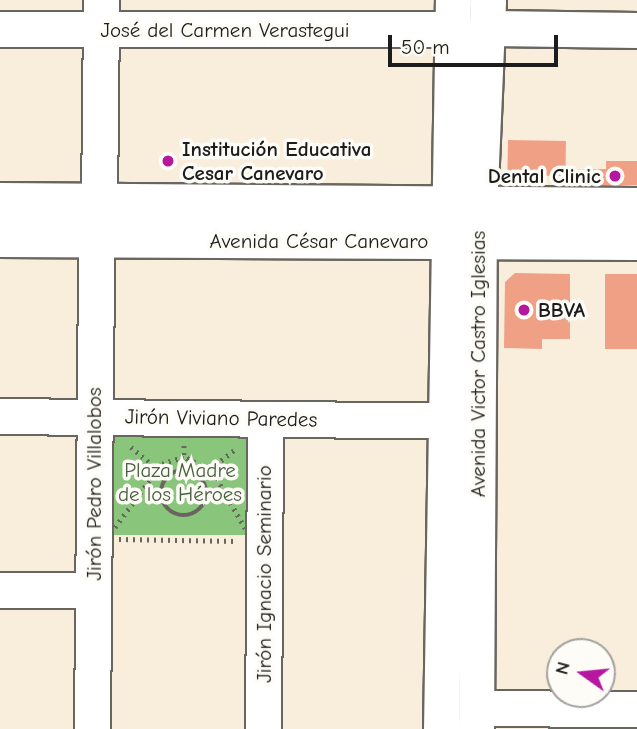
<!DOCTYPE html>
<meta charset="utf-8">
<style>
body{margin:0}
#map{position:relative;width:637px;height:729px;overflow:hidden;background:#f9eddc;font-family:"Comic Neue",sans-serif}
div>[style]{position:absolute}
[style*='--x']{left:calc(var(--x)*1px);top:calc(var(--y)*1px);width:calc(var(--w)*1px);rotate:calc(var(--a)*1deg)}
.green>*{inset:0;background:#89c67b;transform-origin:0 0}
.building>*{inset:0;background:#f0a085;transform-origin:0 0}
.path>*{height:4.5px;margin-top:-2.25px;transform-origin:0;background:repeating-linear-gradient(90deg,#69655f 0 2px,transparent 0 7px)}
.path>.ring{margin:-2.25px;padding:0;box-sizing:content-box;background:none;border:4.5px solid #69655f;border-radius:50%}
.roads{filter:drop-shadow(2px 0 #69655f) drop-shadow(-2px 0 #69655f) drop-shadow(0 2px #69655f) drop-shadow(0 -2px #69655f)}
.minor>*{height:35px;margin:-17.5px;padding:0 17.5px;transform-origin:17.5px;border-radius:17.5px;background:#fff}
.major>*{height:38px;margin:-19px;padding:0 19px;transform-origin:19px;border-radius:19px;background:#fff}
.dots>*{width:19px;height:19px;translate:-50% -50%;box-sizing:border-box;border:4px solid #fdfcf7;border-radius:50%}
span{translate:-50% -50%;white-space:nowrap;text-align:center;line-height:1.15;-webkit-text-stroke:7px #fdfcf7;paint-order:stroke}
.street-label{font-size:21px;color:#1c1c1c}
.poi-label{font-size:21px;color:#1c1c1c;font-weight:700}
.left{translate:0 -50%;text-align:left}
.right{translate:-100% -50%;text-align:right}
.park-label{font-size:21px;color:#486042}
.north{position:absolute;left:546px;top:638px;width:70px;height:70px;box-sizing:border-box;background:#fdfcf7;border:2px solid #a3a29f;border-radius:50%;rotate:285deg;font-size:19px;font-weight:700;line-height:28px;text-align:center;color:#1c1c1c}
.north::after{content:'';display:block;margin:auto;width:24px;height:32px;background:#b5179e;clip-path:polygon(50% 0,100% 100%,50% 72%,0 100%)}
.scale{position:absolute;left:388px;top:35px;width:170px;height:32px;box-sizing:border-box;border:4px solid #1c1c1c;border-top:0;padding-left:9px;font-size:21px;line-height:24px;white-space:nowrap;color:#1c1c1c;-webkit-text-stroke:5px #fdfcf7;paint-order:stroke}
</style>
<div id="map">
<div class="green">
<i style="left:107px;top:428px;width:148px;height:107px"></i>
</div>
<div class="building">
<i style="left:508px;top:140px;width:58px;height:35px;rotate:1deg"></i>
<i style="clip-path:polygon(606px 161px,637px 161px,637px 185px,567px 185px,566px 170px,606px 169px)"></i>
<i style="clip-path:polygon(515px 273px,570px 274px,570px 339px,542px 339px,542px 349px,504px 348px,505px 282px)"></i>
<i style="left:637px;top:274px;width:75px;height:32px;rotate:90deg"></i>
</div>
<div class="path">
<i style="--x:110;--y:430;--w:142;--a:1.2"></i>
<i style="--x:252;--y:433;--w:108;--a:90"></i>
<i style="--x:252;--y:541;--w:78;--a:-119.8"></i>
<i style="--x:213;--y:473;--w:33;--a:-151"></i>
<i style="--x:184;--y:457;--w:23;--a:162"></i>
<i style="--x:162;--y:464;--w:93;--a:126.3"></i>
<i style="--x:107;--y:539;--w:109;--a:-88.4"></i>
<i style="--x:131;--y:447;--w:34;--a:40"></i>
<i style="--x:183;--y:469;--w:26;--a:-88"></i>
<i style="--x:210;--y:469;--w:34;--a:-38"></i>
<i class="ring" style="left:161px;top:470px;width:41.5px;height:41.5px"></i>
<i style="--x:140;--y:492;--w:20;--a:3"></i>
<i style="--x:207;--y:493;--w:19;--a:0"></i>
<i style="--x:119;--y:539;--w:117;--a:1"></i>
</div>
<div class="roads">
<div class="minor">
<i style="--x:486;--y:28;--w:151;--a:0.8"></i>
<i style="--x:0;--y:29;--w:451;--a:0"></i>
<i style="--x:99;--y:204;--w:204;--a:-89.4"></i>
<i style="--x:0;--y:416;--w:442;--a:0.6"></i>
<i style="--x:0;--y:590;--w:93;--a:0"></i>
<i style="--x:477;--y:708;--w:160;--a:0.4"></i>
<i style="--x:92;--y:729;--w:490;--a:-89.5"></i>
<i style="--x:263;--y:729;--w:310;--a:-89.6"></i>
<i style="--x:441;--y:729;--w:729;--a:-89.06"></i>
<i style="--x:476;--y:729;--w:521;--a:-89.67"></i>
<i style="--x:479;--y:208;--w:208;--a:-87.5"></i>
</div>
<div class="major">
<i style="--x:0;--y:202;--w:637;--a:0.45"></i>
<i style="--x:0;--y:238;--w:637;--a:0.27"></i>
</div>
</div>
<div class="dots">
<i style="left:168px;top:161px;background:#b5179e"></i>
<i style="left:615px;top:176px;background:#b5179e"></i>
<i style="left:524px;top:310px;background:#b5179e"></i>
</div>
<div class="street-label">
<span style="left:225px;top:30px">José del Carmen Verastegui</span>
<span style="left:319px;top:241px">Avenida César Canevaro</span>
<span style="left:478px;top:364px;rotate:-90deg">Avenida Victor Castro Iglesias</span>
<span style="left:221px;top:418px;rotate:1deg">Jirón Viviano Paredes</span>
<span style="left:94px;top:484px;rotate:-90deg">Jirón Pedro Villalobos</span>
<span style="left:264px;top:574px;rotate:-90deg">Jirón Ignacio Seminario</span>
</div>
<div class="poi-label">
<span class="left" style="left:182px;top:161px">Institución Educativa<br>Cesar Canevaro</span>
<span class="right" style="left:601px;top:176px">Dental Clinic</span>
<span class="left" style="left:538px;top:310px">BBVA</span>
</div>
<div class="park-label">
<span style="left:180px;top:482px">Plaza Madre<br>de los Héroes</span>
</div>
<div class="north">N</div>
<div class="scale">50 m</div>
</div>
